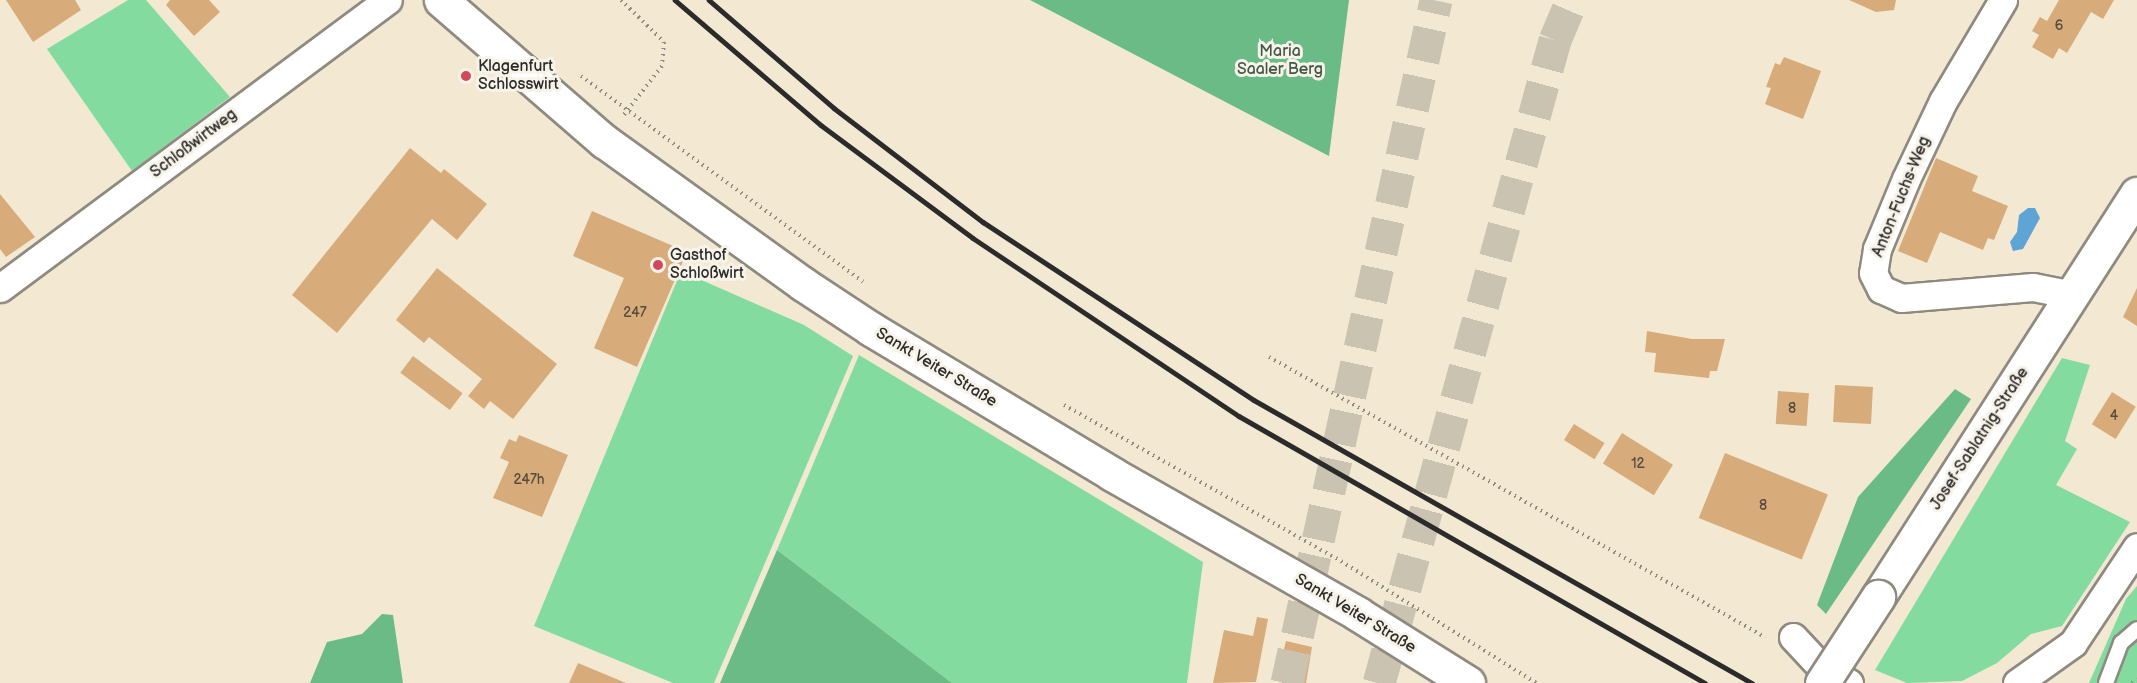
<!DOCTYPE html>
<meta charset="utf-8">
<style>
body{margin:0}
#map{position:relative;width:2137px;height:683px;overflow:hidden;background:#f3e9d3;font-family:"Balsamiq Sans",sans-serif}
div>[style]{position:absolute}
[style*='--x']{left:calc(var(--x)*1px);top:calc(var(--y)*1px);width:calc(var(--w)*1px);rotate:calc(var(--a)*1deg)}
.green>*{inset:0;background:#83db9f}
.forest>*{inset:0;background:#6abb86}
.water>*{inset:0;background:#5ea4d4}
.building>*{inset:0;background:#d7ab7a;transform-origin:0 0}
.motorway-tunnel>*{height:33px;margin-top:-16.5px;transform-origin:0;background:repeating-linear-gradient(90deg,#cbc3b1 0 33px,transparent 0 49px)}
.path>*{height:4px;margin-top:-2px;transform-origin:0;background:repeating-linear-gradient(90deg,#8f8a7f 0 1.5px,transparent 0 6px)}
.roads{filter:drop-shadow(2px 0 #8f8a7f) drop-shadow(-2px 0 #8f8a7f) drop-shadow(0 2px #8f8a7f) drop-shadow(0 -2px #8f8a7f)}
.service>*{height:14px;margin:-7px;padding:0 7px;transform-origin:7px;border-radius:7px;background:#fff}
.minor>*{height:27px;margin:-13.5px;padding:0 13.5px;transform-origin:13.5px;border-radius:13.5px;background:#fff}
.secondary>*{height:33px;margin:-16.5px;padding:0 16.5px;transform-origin:16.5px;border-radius:16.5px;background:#fff}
.rail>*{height:4.5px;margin:-2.25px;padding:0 2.25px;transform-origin:2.25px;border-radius:2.25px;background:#2b2b2b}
.bridges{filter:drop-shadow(2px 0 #8f8a7f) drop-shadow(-2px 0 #8f8a7f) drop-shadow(0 2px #8f8a7f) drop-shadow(0 -2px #8f8a7f)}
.secondary-bridge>*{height:33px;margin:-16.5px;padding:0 16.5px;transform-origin:16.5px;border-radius:16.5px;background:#fff}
.dots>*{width:16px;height:16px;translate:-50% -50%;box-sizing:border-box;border:3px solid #f7f3e8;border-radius:50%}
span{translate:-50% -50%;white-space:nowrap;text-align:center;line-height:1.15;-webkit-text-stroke:6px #f7f3e8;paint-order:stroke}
.number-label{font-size:14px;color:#564b3f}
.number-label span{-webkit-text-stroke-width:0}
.park-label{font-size:16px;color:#415748}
.poi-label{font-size:16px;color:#2b2b2b}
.left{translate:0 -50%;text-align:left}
.street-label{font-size:16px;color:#2b2b2b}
</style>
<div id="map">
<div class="green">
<i style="clip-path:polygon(128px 0,146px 0,230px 97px,132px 171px,47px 49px)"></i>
<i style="clip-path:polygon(681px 271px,804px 325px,853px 356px,714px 683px,673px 683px,534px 626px)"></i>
<i style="clip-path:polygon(859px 355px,1203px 562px,1187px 683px,952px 683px,777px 550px)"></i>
<i style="clip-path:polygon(2062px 358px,2090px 365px,2065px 441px,2077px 449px,2056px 485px,2130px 522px,2062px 626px,2031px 634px,1997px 663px,1962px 681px,1907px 683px,1875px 670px)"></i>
<i style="clip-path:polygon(2137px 586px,2137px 683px,2089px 683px,2126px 599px)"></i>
</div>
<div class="forest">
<i style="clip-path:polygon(1030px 0,1349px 0,1329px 156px)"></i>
<i style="clip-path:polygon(1955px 389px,1971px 399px,1826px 614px,1817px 605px,1858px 497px)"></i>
<i style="clip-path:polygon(777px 550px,952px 683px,720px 683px)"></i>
<i style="clip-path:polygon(382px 614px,393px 615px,403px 683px,310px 683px,327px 642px,362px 634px)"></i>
</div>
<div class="water">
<i style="clip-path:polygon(2028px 208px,2035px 208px,2040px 218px,2023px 249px,2013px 251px,2010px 242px,2017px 232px,2019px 215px)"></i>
</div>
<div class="building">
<i style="clip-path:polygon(6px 0,75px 0,81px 10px,33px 42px)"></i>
<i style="clip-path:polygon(170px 0,209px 0,220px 12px,194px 36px,166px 5px)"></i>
<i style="clip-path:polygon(1849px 0,1896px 0,1894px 10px,1876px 12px)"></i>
<i style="clip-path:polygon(2059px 0,2114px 0,2103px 19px,2091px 12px,2067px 53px,2059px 48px,2053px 59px,2032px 47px,2039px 35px,2032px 31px,2040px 17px,2047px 21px)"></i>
<i style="clip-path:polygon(1784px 57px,1821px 71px,1803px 119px,1765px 104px,1771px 88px,1766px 87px,1775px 63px,1780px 65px)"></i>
<i style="clip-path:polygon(410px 148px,441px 173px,444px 169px,487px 204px,457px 240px,432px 219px,337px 333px,292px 295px)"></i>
<i style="clip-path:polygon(1936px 158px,1978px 176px,1972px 191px,2008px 206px,1994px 240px,1988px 238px,1983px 250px,1940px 232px,1927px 263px,1898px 251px)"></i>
<i style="clip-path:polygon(0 194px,35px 237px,6px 257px,0 249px)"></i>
<i style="clip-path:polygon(592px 211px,687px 252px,637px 367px,594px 348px,624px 278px,573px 256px)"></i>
<i style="clip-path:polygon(437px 268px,557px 364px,513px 419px,490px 401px,484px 409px,468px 396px,482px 379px,429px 337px,424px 343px,396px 320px)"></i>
<i style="clip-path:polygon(2137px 288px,2137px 326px,2123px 317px)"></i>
<i style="clip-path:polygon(1647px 331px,1692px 339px,1725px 339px,1717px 371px,1710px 371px,1709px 378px,1654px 372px,1656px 353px,1645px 352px)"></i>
<i style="left:413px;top:356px;width:62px;height:21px;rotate:37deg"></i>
<i style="left:1835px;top:385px;width:38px;height:37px;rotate:3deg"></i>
<i style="left:1778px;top:391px;width:31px;height:33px;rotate:4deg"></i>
<i style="left:2112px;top:392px;width:28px;height:38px;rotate:32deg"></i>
<i style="left:1574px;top:424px;width:36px;height:19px;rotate:32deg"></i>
<i style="left:1622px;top:433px;width:60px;height:36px;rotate:32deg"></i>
<i style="clip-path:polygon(519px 435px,568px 455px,542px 517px,493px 498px,509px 462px,500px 458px,509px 439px,516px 442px)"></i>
<i style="left:1725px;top:453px;width:111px;height:70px;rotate:22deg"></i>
<i style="clip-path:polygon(1257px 617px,1268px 619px,1256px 682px,1213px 683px,1224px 630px,1253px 636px)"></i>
<i style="clip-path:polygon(1286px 641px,1312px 647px,1306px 683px,1282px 683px,1278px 673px)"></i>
<i style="clip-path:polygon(578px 663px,626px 683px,569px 683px)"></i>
</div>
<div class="motorway-tunnel">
<i style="--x:1287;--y:683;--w:699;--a:-77.69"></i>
<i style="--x:1379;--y:683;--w:667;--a:-74.69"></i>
<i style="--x:1555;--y:40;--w:43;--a:-67"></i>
</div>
<div class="path">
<i style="--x:621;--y:0;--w:60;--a:44.3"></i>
<i style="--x:664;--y:42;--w:24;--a:95"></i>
<i style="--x:662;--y:66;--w:65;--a:128.1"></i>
<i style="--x:581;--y:76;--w:349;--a:36.1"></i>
<i style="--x:1269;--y:357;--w:570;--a:29.45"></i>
<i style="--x:1064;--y:405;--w:312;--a:29.4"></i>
<i style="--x:1336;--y:558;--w:236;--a:32"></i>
<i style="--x:2132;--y:683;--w:6;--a:-31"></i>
</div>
<div class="roads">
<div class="service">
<i style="--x:2106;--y:683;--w:43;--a:-69.4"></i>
<i style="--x:2121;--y:643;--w:21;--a:-41"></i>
</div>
<div class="minor">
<i style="--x:2003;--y:0;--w:117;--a:120.7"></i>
<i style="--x:1943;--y:101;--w:86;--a:115.4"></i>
<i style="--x:1906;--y:179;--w:76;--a:112.5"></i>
<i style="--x:1877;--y:249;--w:24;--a:99"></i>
<i style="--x:1873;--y:273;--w:18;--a:63"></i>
<i style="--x:1881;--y:289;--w:22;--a:24"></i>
<i style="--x:1901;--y:298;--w:132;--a:-4.8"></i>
<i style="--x:2033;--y:287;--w:41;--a:11.3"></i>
<i style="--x:0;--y:288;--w:483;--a:-36.6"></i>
<i style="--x:1793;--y:637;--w:38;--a:47"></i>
<i style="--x:1819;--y:665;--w:35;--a:31"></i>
<i style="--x:2017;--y:683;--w:69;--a:-35.5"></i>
<i style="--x:2073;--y:643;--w:115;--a:-56.3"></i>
</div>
<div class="secondary">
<i style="--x:441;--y:0;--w:216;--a:40.9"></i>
<i style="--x:604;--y:141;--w:245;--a:35.7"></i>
<i style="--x:803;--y:284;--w:82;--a:33.5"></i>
<i style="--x:871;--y:329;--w:281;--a:31"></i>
<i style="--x:1112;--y:474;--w:283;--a:29.6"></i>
<i style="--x:1358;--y:614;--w:130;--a:32.1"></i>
<i style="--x:1878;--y:597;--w:479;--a:-57.3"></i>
</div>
</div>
<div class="rail">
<i style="--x:675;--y:0;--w:192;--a:40.6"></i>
<i style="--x:821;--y:125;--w:189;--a:36.6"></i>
<i style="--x:973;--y:238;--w:320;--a:33.8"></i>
<i style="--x:1239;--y:416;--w:537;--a:29.81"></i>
<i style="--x:709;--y:0;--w:165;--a:40.8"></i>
<i style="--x:834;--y:108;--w:188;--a:37.4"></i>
<i style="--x:983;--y:222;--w:324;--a:33.3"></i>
<i style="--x:1254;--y:400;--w:573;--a:29.61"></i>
</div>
<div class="bridges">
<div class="secondary-bridge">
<i style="--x:1822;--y:683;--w:103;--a:-56.9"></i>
</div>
</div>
<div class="dots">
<i style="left:466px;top:76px;background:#d1495b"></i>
<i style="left:658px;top:265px;background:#d1495b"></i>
</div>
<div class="number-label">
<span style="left:2059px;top:26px">6</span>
<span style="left:635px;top:313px">247</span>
<span style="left:1792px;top:409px">8</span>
<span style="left:2114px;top:416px">4</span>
<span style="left:1638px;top:464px">12</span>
<span style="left:529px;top:480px">247h</span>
<span style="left:1763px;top:506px">8</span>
</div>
<div class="park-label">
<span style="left:1280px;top:61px">Maria<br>Saaler Berg</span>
</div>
<div class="poi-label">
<span class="left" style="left:478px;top:76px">Klagenfurt<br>Schlosswirt</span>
<span class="left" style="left:670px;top:265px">Gasthof<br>Schloßwirt</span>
</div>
<div class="street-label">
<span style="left:194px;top:144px;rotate:-37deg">Schloßwirtweg</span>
<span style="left:1902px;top:197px;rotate:-68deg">Anton-Fuchs-Weg</span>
<span style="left:936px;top:368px;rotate:31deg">Sankt Veiter Straße</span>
<span style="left:1980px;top:439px;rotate:-57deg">Josef-Sablatnig-Straße</span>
<span style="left:1355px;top:614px;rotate:31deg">Sankt Veiter Straße</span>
</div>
</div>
